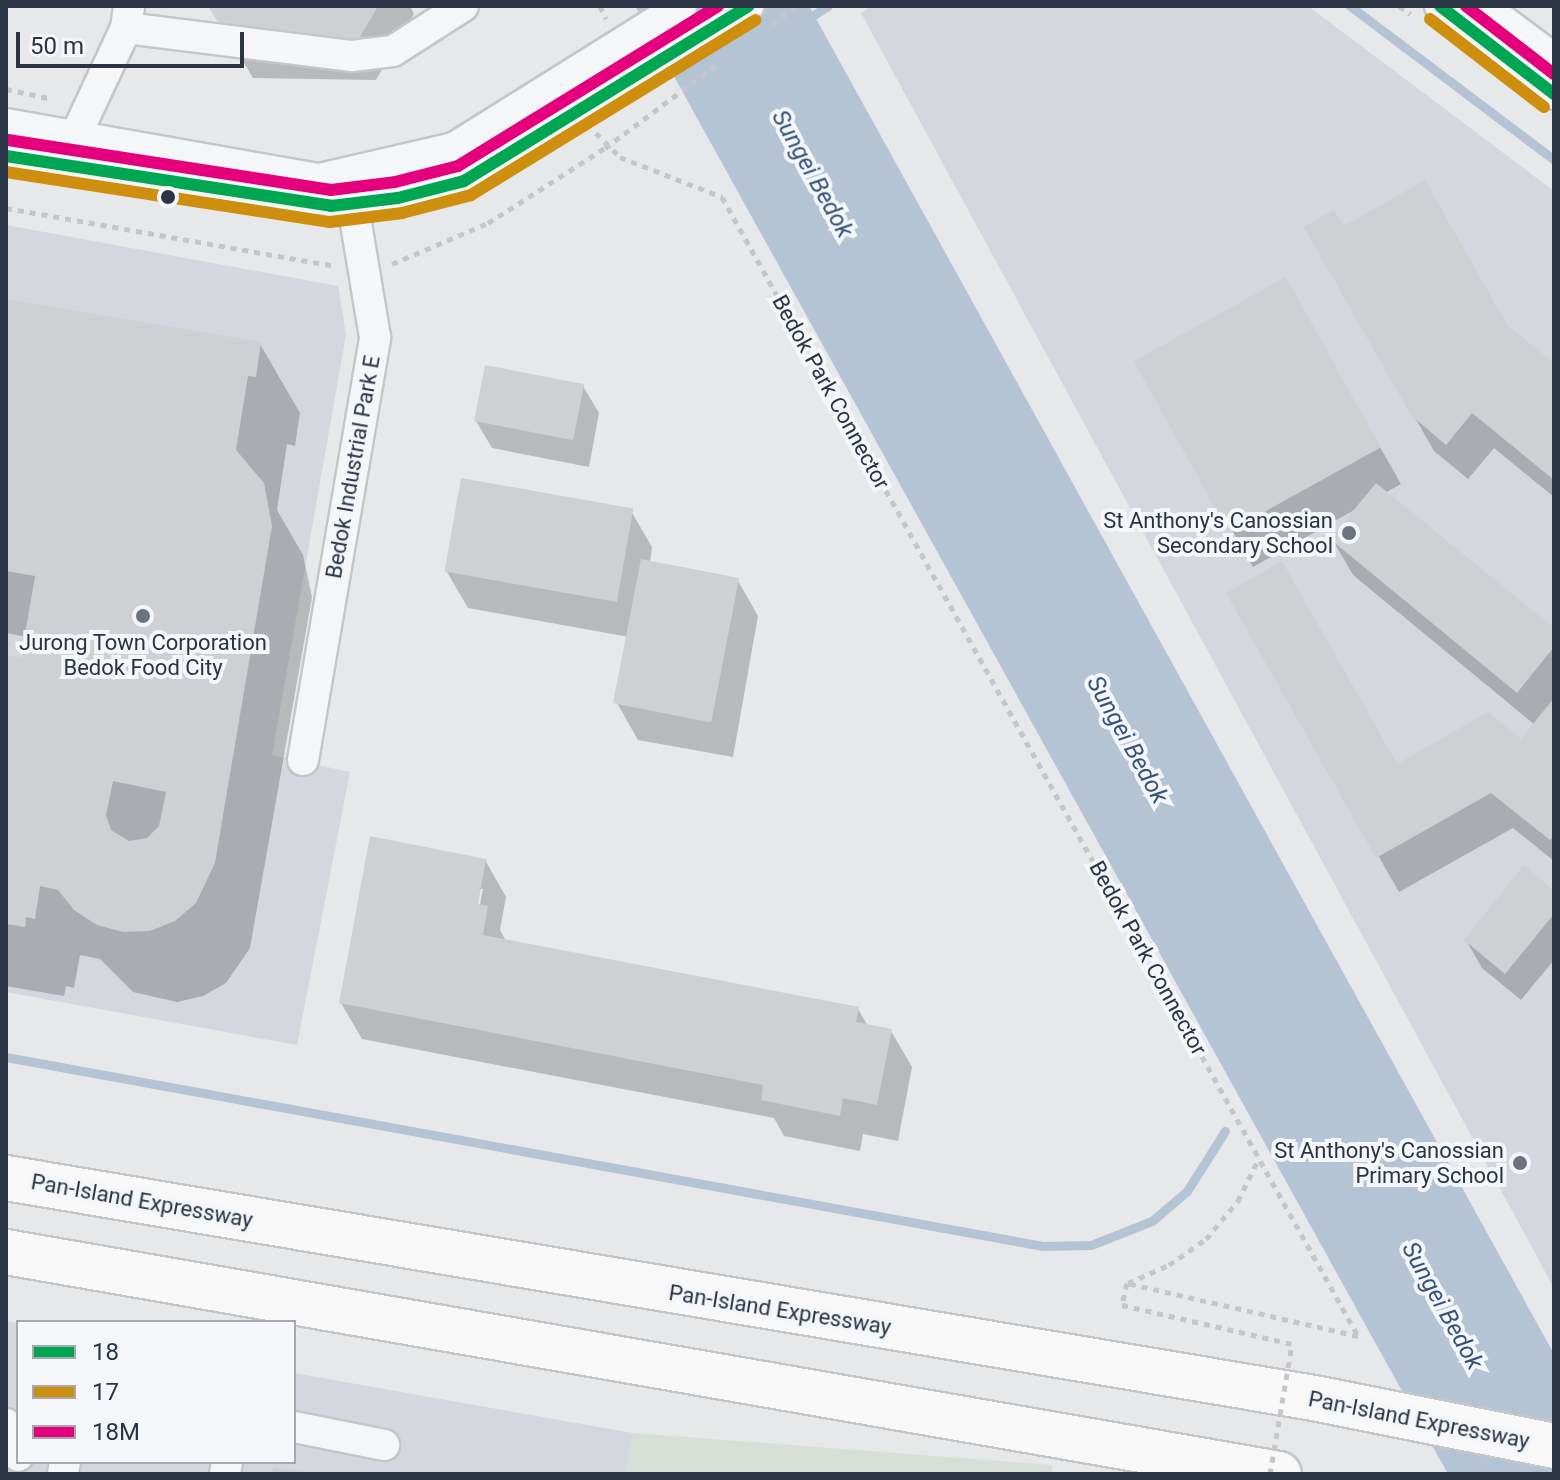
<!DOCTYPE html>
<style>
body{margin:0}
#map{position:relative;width:1560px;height:1480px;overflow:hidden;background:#e6e8ea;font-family:Roboto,sans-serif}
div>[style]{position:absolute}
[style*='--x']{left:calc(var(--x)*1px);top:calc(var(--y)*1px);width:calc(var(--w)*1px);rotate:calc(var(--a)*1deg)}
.built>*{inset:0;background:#d4d7dd}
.green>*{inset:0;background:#d6ded6}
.water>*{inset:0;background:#b4c4d5}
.shadow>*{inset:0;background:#0003}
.stream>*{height:9px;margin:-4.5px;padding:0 4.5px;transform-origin:4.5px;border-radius:4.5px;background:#b4c4d5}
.building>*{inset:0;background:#ced0d3;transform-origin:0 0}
.path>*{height:5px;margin-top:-2.5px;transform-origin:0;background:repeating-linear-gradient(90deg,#c5c6ca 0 6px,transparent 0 12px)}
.roads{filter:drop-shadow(2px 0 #c4c6c8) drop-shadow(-2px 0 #c4c6c8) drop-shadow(0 2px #c4c6c8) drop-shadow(0 -2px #c4c6c8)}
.minor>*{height:30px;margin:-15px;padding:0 15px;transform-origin:15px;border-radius:15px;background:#f5f6f7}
.highway>*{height:44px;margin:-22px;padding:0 22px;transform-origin:22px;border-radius:22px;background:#f8f8f8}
.path-bridge>*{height:5px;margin-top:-2.5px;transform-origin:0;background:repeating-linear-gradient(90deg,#c5c6ca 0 6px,transparent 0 12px)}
.bus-1>*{height:12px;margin:-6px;padding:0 6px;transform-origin:6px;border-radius:6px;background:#00a651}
.bus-2>*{height:12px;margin:-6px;padding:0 6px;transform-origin:6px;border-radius:6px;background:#ce8f0e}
.bus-3>*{height:12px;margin:-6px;padding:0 6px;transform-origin:6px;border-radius:6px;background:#e5007d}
.dots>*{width:22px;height:22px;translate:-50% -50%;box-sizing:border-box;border:4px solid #f4f6f9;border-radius:50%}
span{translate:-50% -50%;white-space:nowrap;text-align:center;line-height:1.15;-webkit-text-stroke:8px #f4f6f9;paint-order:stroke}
.street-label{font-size:22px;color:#2b3445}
.poi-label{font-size:22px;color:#2b3445}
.right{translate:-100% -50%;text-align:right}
.water-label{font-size:24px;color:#34527a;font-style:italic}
.frame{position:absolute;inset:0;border:8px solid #2b3445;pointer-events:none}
.legend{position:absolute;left:16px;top:1320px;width:280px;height:144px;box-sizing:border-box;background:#f4f6f9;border:2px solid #a4a8b1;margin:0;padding:10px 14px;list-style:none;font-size:24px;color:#2b3445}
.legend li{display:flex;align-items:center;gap:16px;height:40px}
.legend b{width:40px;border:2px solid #a4a8b1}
.scale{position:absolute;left:16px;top:32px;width:228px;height:36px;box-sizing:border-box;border:4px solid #2b3445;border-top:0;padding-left:10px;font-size:24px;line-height:28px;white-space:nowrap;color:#2b3445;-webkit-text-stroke:6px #f4f6f9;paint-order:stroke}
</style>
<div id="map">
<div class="built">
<i style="clip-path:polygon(872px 6px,1308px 6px,1554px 191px,1554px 1288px,861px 13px)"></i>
<i style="clip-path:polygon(6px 225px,338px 286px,346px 335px,272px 755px,350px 772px,297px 1045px,6px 992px)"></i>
<i style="clip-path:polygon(6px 1321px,18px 1323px,18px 1462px,294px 1462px,294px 1373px,633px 1433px,626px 1474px,6px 1474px)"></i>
</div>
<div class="green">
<i style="clip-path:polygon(633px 1433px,1052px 1465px,1052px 1474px,626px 1474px)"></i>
</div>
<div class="water">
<i style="clip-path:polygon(635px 6px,809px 6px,1554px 1354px,1554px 1474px,1448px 1474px)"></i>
</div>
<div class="shadow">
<i style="clip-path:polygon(210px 6px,410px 6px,414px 14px,376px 80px,253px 78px)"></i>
<i style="clip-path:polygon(1307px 228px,1343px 229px,1506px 327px,1554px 366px,1554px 497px,1494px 448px,1468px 479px,1434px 451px)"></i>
<i style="clip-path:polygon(1285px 280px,1401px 484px,1385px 493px,1554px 631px,1554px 861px,1513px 828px,1399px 892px,1229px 594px,1397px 766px,1521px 742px,1535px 725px,1353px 575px,1332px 539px,1356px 509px,1253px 567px,1137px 363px)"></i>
<i style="clip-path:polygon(6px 301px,260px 344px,300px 413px,295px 446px,287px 444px,277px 510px,303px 555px,312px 597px,250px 948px,226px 983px,203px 996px,177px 1002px,133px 992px,100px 959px,80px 955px,74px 988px,66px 986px,64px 996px,6px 986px,6px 657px,23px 660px,27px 637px,6px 633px)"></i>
<i style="clip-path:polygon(583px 386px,599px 413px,589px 467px,492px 448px,476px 421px)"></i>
<i style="clip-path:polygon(631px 511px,652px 547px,650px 563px,737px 579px,758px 616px,733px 757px,638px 740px,617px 703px,629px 637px,468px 608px,447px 572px)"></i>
<i style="clip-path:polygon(evenodd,485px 860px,506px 897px,500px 930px,506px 941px,858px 1009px,868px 1026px,891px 1031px,912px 1067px,898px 1141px,863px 1134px,860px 1151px,784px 1136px,774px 1118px,362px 1039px,341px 1003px,485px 860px,479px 889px,483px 889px,478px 914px,474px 913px,479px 889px)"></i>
<i style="clip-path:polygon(1554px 893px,1554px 960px,1521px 1000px,1482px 968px,1466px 940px)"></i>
</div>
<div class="stream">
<i style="--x:1350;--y:6;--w:256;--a:37"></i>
<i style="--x:804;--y:21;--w:28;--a:-32"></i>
<i style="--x:6;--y:1057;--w:1054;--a:10.33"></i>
<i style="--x:1043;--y:1246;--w:48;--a:-1.2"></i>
<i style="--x:1091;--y:1245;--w:66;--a:-21.5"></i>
<i style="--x:1152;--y:1221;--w:46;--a:-40.6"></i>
<i style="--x:1187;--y:1191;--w:71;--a:-57.7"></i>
</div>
<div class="building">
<i style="clip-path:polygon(208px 6px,378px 6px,356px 44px,230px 42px)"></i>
<i style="clip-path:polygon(1425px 180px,1507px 325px,1554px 363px,1554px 480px,1472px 413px,1446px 445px,1411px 415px,1304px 227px,1334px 210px,1344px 226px)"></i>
<i style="left:1286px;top:277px;width:195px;height:174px;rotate:61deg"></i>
<i style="clip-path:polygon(evenodd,6px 299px,261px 342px,256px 377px,248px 376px,236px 450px,264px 483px,272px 526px,215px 863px,196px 903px,175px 921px,150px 931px,123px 932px,97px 925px,74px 910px,58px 890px,40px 886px,35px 919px,26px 917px,25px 927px,6px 924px,6px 655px,21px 658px,35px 576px,6px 571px,6px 299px,113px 781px,166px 792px,159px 826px,147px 838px,129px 841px,111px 830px,106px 815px,113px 781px)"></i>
<i style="left:485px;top:365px;width:101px;height:57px;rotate:11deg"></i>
<i style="left:461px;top:478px;width:175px;height:95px;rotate:10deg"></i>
<i style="clip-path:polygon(1376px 483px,1554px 628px,1554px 647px,1517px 693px,1330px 539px)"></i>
<i style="left:641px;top:559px;width:100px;height:147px;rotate:11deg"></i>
<i style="clip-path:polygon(1282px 561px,1397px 764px,1488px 712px,1521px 739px,1554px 698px,1554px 835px,1550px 840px,1491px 793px,1376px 858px,1226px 593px)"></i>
<i style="clip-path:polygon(370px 836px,486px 859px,478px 904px,488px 906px,483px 935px,859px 1007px,856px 1022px,892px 1029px,877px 1105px,843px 1098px,840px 1116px,761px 1100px,763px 1085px,339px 1003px)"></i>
<i style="clip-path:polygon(1524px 865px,1554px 891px,1554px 914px,1505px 974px,1464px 940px)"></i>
<i style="clip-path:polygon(273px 1467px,303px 1472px,303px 1474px,272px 1474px)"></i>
</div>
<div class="path">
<i style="--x:600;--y:6;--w:14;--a:65"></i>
<i style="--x:1399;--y:6;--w:14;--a:34"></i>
<i style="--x:772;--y:24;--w:31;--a:-36"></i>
<i style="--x:6;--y:89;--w:43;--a:12.1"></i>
<i style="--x:596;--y:133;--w:34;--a:45"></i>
<i style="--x:620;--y:157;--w:110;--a:21.4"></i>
<i style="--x:722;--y:197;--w:1305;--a:60.82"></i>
<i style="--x:1358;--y:1336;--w:237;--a:-167.1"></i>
<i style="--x:1127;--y:1283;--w:23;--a:103"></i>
<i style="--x:1122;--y:1305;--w:174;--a:12.9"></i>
<i style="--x:6;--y:208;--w:333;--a:10"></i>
<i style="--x:392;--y:264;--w:104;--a:-23.1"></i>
<i style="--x:488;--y:223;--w:139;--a:-32.7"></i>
<i style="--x:605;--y:148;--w:142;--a:-36.7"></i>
<i style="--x:1128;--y:1283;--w:45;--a:-23.7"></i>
<i style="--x:1169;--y:1265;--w:45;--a:-35.1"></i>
<i style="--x:1206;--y:1239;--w:50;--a:-49.9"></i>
<i style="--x:1238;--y:1201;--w:48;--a:-64"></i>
</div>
<div class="roads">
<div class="minor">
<i style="--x:1440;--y:6;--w:144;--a:37.7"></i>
<i style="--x:1483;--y:6;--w:89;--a:36.7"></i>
<i style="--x:126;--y:28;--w:228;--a:7.1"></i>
<i style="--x:352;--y:56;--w:41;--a:-7"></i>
<i style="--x:393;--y:51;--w:83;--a:-32.7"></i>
<i style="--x:6;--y:124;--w:318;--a:10"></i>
<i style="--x:319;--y:179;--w:139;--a:-12.9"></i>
<i style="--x:454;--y:148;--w:268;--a:-32"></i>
<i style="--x:76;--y:135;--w:118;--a:-65"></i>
<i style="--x:126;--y:28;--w:22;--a:-82"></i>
<i style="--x:6;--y:156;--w:329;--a:8.7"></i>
<i style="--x:331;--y:206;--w:67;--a:-6.8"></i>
<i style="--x:398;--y:198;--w:68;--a:-14.4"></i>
<i style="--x:464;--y:181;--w:334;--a:-31.6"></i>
<i style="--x:303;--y:760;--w:429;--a:-80.3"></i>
<i style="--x:375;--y:337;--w:152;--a:-99.5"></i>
<i style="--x:6;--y:1424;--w:34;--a:69"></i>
<i style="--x:294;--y:1427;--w:92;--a:11.3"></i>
<i style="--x:63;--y:1474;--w:12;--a:-81"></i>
<i style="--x:225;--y:1474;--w:12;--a:-81"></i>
</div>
<div class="highway">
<i style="--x:6;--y:1178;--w:1331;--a:9.55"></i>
<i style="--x:1319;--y:1399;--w:240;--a:11.3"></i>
<i style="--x:6;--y:1252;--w:1292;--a:9.89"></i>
</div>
</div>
<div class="path-bridge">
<i style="--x:1270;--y:1474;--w:132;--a:-80.4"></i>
</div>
<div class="bus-1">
<i style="--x:1440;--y:6;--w:144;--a:37.7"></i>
<i style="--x:6;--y:156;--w:329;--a:8.7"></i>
<i style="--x:331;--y:206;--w:67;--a:-6.8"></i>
<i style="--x:398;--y:198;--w:68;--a:-14.4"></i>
<i style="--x:464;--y:181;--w:334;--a:-31.6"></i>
</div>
<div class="bus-2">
<i style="--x:1430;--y:19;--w:144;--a:37.7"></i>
<i style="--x:6;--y:172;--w:328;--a:8.8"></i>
<i style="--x:330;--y:222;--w:73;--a:-7.1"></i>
<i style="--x:402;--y:213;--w:71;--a:-14.6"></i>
<i style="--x:471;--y:195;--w:334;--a:-31.6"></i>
</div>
<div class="bus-3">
<i style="--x:1466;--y:6;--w:111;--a:37.7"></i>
<i style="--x:8;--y:140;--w:327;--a:8.8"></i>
<i style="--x:331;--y:190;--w:64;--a:-7.1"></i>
<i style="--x:395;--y:182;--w:65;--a:-14.3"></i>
<i style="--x:458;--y:166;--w:305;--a:-31.6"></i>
</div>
<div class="dots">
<i style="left:168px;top:197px;background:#2b3445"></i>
<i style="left:1349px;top:533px;background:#6c737f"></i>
<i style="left:143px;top:616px;background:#6c737f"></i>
<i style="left:1520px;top:1163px;background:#6c737f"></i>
</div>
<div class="street-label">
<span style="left:831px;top:392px;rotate:61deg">Bedok Park Connector</span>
<span style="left:353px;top:467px;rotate:-80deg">Bedok Industrial Park E</span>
<span style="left:1148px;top:958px;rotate:61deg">Bedok Park Connector</span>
<span style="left:142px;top:1201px;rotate:10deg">Pan-Island Expressway</span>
<span style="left:780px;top:1310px;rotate:9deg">Pan-Island Expressway</span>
<span style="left:1419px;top:1420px;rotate:11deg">Pan-Island Expressway</span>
</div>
<div class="poi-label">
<span class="right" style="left:1333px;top:533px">St Anthony's Canossian<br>Secondary School</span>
<span style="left:143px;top:655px">Jurong Town Corporation<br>Bedok Food City</span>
<span class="right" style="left:1504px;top:1163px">St Anthony's Canossian<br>Primary School</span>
</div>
<div class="water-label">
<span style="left:812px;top:174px;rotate:61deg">Sungei Bedok</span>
<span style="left:1127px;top:740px;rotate:61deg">Sungei Bedok</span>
<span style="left:1442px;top:1306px;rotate:61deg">Sungei Bedok</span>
</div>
<div class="frame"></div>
<ul class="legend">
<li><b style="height:10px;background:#00a651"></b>18</li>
<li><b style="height:10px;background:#ce8f0e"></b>17</li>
<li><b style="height:10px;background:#e5007d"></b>18M</li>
</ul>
<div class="scale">50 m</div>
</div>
